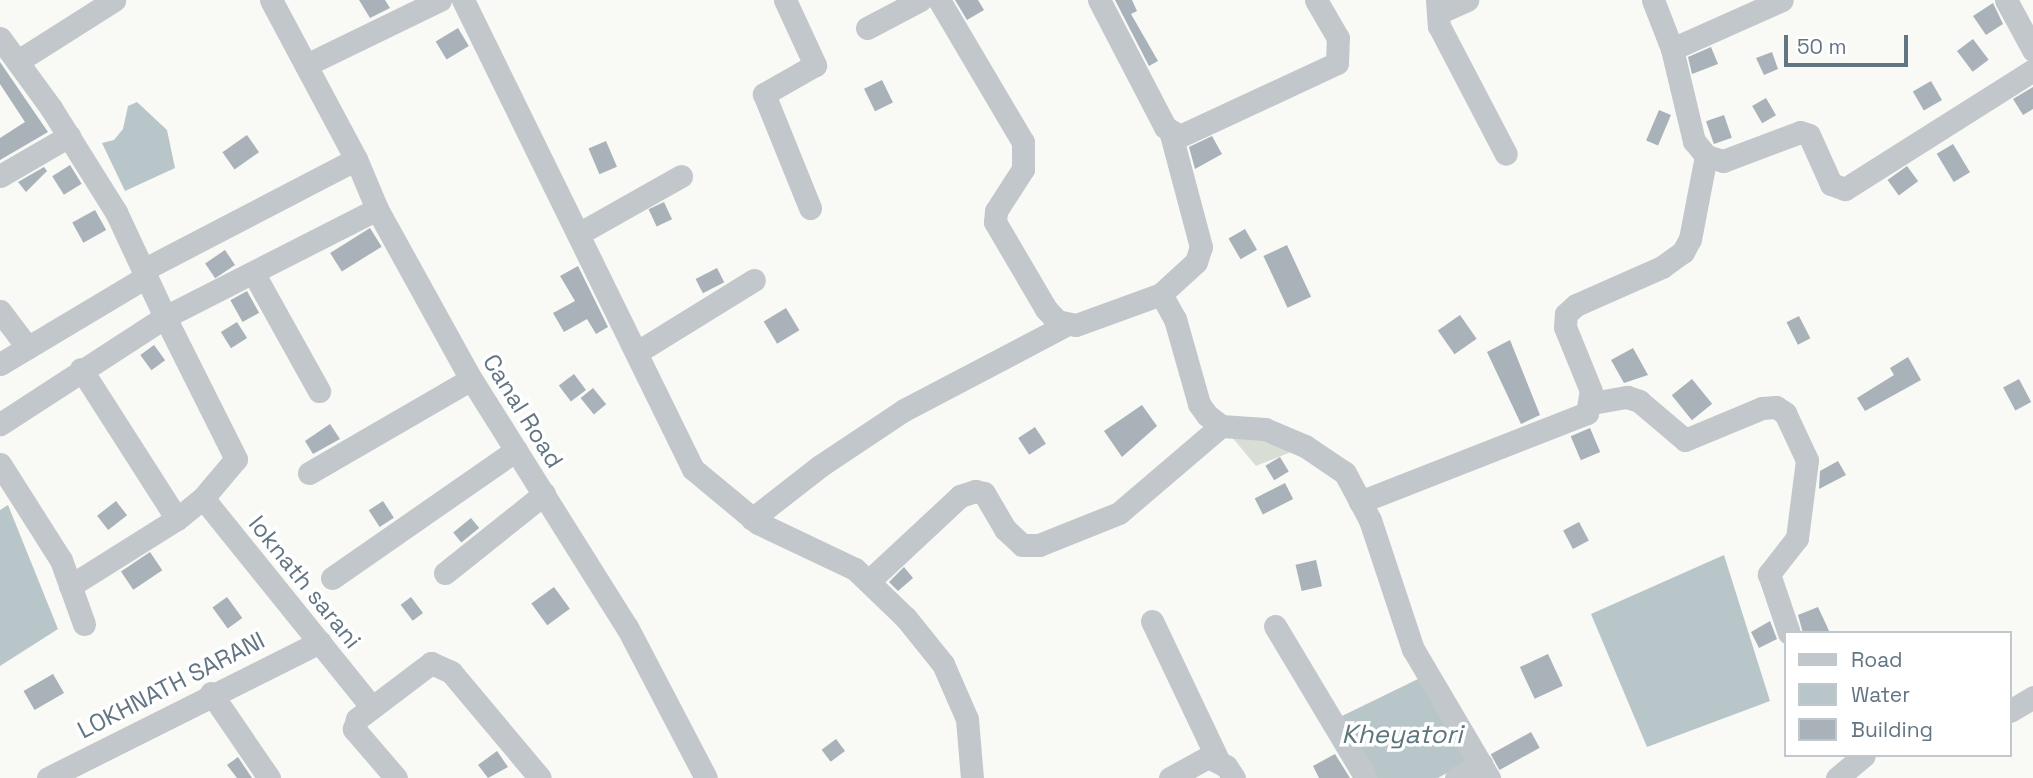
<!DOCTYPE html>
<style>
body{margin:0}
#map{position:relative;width:2033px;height:778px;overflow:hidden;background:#f9f9f6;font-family:"Space Grotesk",sans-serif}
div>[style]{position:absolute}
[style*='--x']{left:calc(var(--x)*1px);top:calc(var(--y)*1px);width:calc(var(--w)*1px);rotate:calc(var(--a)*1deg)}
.green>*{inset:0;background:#d9ded5}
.water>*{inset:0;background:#b8c6ca}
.building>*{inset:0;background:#a8b2b8;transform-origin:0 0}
.minor>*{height:23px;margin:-11.5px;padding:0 11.5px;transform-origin:11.5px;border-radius:11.5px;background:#c2c7cb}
span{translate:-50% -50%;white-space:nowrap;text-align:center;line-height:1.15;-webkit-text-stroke:7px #fff;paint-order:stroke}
.street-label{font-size:24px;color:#627583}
.water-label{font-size:26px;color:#5d757d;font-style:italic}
.legend{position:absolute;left:1784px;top:631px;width:228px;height:126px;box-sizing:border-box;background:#fff;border:2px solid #c0c8cd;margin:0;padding:9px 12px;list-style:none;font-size:21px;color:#627583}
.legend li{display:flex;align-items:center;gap:14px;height:35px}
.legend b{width:35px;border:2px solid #c0c8cd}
.scale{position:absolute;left:1784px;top:35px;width:124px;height:32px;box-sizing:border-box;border:4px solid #627583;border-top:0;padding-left:9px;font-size:21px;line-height:24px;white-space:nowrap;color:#627583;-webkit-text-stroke:5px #fff;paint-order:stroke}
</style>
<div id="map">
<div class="green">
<i style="clip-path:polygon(1239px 426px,1301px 448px,1256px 466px,1231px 436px)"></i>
</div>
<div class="water">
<i style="clip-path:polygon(137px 102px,167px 130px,175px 168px,125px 191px,102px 143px,114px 140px,123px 129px,128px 106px)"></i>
<i style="clip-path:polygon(8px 505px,58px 629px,0 666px,0 510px)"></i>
<i style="clip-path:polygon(1724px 555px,1770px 701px,1647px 747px,1591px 614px)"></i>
<i style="clip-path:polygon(1418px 679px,1468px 761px,1438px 778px,1377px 778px,1342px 716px)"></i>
</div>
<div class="building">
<i style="clip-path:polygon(359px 0,385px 0,390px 8px,370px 18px)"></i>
<i style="clip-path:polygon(955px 0,978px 0,984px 10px,967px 20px)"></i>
<i style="clip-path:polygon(1115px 0,1132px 0,1137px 11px,1131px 14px,1158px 61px,1149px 66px)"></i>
<i style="clip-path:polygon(1993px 3px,2003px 24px,1986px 35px,1973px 16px)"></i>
<i style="left:458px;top:28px;width:21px;height:26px;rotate:59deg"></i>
<i style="left:1973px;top:39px;width:26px;height:20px;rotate:53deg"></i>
<i style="clip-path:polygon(1711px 47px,1718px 64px,1692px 74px,1688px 57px)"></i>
<i style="clip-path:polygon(1772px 52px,1778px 69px,1764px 75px,1756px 58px)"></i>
<i style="clip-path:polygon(0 62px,48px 132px,0 160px,0 138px,25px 122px,0 84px)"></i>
<i style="left:882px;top:80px;width:25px;height:20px;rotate:64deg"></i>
<i style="left:1931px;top:81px;width:22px;height:21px;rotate:60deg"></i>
<i style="clip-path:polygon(2033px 87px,2033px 109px,2023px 115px,2013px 99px)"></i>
<i style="left:1766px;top:98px;width:20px;height:16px;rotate:60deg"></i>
<i style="left:1659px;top:110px;width:13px;height:33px;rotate:23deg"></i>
<i style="left:1724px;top:115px;width:24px;height:19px;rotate:71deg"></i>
<i style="left:247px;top:135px;width:21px;height:30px;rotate:55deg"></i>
<i style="clip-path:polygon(1212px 136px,1222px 154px,1195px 169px,1189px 147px)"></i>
<i style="left:606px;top:141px;width:28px;height:19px;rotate:67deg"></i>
<i style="left:1953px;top:144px;width:33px;height:19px;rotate:59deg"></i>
<i style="left:70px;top:165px;width:22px;height:21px;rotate:58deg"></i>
<i style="left:1907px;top:166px;width:19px;height:24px;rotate:54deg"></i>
<i style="clip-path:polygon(44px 167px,47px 171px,26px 192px,18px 182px)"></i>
<i style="left:664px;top:202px;width:19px;height:17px;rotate:65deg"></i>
<i style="left:95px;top:210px;width:23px;height:26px;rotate:61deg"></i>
<i style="left:370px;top:228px;width:22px;height:47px;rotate:58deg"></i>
<i style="left:1245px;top:229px;width:24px;height:19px;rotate:60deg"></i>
<i style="left:1287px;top:245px;width:57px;height:26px;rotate:65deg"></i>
<i style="left:225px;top:250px;width:18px;height:24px;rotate:56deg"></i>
<i style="clip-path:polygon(578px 266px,608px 327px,596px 334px,587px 319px,564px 332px,553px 313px,575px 301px,560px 276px)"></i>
<i style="left:717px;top:268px;width:16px;height:24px;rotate:63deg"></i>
<i style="left:247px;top:291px;width:25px;height:19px;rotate:61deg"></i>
<i style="left:786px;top:308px;width:26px;height:26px;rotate:59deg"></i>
<i style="left:1460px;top:315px;width:29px;height:27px;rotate:55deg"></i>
<i style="left:1799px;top:316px;width:25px;height:14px;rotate:63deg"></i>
<i style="left:237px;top:322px;width:19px;height:19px;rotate:58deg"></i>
<i style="clip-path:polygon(1510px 340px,1540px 415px,1521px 424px,1487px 352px)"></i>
<i style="left:154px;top:345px;width:19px;height:17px;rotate:54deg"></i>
<i style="clip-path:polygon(1633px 348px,1648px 375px,1624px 383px,1611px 360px)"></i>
<i style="clip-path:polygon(1908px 357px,1921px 380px,1865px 411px,1857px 398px,1894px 375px,1890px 368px)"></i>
<i style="left:574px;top:374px;width:20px;height:19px;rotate:53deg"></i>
<i style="left:1692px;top:379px;width:32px;height:26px;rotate:51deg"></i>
<i style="left:2019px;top:379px;width:26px;height:18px;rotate:62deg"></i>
<i style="left:593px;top:388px;width:21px;height:16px;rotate:51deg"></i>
<i style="clip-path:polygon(1142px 405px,1157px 426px,1122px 457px,1104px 431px)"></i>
<i style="clip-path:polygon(330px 424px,340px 439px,313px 454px,305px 441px)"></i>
<i style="left:1035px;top:427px;width:20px;height:20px;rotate:57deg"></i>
<i style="left:1590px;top:428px;width:26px;height:21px;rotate:67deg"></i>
<i style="left:1280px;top:457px;width:17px;height:17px;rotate:59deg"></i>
<i style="clip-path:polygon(1838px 461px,1846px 475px,1819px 489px,1820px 471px)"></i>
<i style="left:1285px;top:483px;width:18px;height:34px;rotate:63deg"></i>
<i style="left:116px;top:501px;width:18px;height:24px;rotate:52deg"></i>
<i style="left:383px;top:501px;width:20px;height:17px;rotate:57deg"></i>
<i style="left:471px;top:518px;width:13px;height:23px;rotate:51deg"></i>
<i style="left:1579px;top:522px;width:21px;height:18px;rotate:62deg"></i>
<i style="left:150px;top:552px;width:22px;height:35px;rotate:56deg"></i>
<i style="left:1316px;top:560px;width:27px;height:21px;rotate:77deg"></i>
<i style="clip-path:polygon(904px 567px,913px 578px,898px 591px,889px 582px)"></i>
<i style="left:554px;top:587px;width:27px;height:28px;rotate:54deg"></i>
<i style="left:227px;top:597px;width:26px;height:18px;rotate:54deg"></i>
<i style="left:411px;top:597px;width:20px;height:13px;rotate:53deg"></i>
<i style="clip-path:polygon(1818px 607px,1830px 633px,1803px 633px,1798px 615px)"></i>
<i style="clip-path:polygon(1770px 621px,1777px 639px,1759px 648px,1751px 632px)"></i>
<i style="left:1548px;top:654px;width:35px;height:31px;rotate:65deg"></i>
<i style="left:53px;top:674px;width:22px;height:34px;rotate:60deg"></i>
<i style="left:1531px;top:732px;width:18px;height:46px;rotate:61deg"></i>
<i style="left:836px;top:739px;width:15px;height:18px;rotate:53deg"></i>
<i style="clip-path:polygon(497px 751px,508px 767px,488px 778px,478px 765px)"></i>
<i style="clip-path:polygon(1335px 754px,1350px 778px,1319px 778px,1313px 766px)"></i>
<i style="clip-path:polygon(238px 757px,252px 778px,237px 778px,227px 765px)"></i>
</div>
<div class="minor">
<i style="--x:271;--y:0;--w:180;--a:61.9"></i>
<i style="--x:356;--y:159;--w:54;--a:67.2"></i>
<i style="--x:377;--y:209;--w:188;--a:61.1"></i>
<i style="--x:468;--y:374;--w:299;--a:57.9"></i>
<i style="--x:627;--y:627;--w:170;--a:62.4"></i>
<i style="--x:463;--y:0;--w:522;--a:63.88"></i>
<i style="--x:693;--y:469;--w:85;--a:39.7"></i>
<i style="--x:758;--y:523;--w:107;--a:25.4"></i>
<i style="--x:855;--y:569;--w:71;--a:43.9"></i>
<i style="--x:906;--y:618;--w:59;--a:51.2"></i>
<i style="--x:943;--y:664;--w:60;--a:66.4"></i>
<i style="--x:967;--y:719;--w:59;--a:85.2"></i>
<i style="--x:785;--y:0;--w:72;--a:65.2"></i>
<i style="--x:815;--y:65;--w:59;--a:150.4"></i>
<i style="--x:764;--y:94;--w:123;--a:68"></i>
<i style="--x:939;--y:0;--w:165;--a:59.4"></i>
<i style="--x:1023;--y:142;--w:27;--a:90"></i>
<i style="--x:1023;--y:169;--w:50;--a:122.7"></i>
<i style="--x:996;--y:211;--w:11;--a:95"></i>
<i style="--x:995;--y:222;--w:101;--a:59.6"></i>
<i style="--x:1046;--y:309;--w:16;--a:47"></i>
<i style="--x:1057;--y:321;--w:19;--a:12"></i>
<i style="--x:1076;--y:325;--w:90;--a:-20"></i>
<i style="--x:1161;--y:294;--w:29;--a:61"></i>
<i style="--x:1175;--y:319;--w:88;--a:74.2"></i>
<i style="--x:1199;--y:404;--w:14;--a:54"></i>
<i style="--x:1207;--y:415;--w:18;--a:38"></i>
<i style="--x:1221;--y:426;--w:44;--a:3.9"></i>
<i style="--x:1265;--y:429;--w:43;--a:23"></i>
<i style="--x:1305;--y:446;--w:48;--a:34"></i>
<i style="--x:1345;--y:473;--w:53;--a:62"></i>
<i style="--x:1370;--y:520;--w:136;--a:71.6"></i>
<i style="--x:1413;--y:649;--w:150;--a:59.5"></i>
<i style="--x:1099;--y:0;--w:143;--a:62.5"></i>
<i style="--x:1165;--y:127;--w:17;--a:31"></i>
<i style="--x:1180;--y:136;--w:173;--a:-24.9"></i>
<i style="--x:1337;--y:63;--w:25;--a:-88"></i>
<i style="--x:1338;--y:38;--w:44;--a:-120.1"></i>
<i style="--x:1437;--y:0;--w:26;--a:86"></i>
<i style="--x:1439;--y:26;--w:144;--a:62.4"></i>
<i style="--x:1653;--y:0;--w:53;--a:68.8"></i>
<i style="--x:1672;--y:49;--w:95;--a:76.6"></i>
<i style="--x:1694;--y:141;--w:19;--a:51"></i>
<i style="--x:1706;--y:156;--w:18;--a:16"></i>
<i style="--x:1723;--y:161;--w:82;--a:-20.6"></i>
<i style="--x:1800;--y:132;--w:9;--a:18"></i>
<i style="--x:1809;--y:135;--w:54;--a:65.8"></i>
<i style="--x:1831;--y:184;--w:15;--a:20"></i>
<i style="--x:1845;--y:189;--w:222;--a:-32.3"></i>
<i style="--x:2006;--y:0;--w:57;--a:61.6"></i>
<i style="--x:1438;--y:13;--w:32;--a:-24"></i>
<i style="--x:867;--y:28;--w:60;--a:-27.8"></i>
<i style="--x:0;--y:38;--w:87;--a:53.9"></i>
<i style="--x:51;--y:108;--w:123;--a:58"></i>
<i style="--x:116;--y:212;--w:116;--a:65"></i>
<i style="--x:165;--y:317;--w:197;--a:147"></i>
<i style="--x:1672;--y:49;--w:120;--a:-24"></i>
<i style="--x:18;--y:61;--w:114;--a:-32.4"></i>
<i style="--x:306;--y:65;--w:149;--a:-25.9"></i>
<i style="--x:0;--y:176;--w:80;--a:-30.1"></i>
<i style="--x:580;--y:233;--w:116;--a:-29.4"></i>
<i style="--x:143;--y:270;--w:240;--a:-27.5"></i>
<i style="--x:254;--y:274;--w:134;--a:60.9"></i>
<i style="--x:1161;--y:294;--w:47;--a:-42.4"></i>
<i style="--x:1196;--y:262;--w:16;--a:-72"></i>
<i style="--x:1201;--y:247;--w:117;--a:-104.9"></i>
<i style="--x:0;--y:311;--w:46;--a:52.9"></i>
<i style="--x:639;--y:351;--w:135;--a:-31.7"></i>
<i style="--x:0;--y:364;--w:170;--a:-30.8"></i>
<i style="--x:81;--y:369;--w:178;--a:57.4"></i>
<i style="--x:177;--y:519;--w:33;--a:-39"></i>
<i style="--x:203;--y:498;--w:266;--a:51.1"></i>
<i style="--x:1592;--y:403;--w:36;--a:-10"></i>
<i style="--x:1627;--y:397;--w:13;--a:18"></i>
<i style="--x:1639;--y:401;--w:60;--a:40.3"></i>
<i style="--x:1685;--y:440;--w:83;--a:-22.6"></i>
<i style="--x:1762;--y:408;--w:14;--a:-4"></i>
<i style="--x:1776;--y:407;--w:11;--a:34"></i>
<i style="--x:1785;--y:413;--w:52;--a:64.9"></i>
<i style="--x:1807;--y:460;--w:79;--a:97.3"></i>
<i style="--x:1797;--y:538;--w:46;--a:127.9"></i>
<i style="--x:1769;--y:574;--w:62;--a:71.3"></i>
<i style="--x:0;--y:464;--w:114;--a:57.6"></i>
<i style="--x:61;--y:560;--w:68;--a:70.2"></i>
<i style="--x:309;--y:473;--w:187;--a:-30.1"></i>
<i style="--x:203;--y:498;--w:51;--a:-49.8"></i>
<i style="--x:236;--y:459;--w:159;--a:-116.6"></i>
<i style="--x:165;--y:317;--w:238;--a:-27"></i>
<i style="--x:1360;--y:502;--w:244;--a:-21.4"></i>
<i style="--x:1587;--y:413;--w:22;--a:-80"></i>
<i style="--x:1591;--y:391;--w:69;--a:-112.1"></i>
<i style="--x:1565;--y:327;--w:13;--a:-86"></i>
<i style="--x:1566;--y:314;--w:13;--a:-42"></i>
<i style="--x:1576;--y:305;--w:94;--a:-23.8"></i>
<i style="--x:1662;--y:267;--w:26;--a:-36"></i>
<i style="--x:1683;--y:252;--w:15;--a:-62"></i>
<i style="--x:1690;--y:239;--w:85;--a:-79.1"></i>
<i style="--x:752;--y:519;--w:86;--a:-37.9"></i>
<i style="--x:820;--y:466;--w:101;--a:-33.7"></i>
<i style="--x:904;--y:410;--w:183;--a:-27.7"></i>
<i style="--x:445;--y:573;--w:127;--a:-38.6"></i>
<i style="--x:332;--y:578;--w:224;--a:-34.8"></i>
<i style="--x:870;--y:580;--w:123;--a:-43"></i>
<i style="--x:960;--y:496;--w:16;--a:-18"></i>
<i style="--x:975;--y:491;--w:9;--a:13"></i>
<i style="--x:984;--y:493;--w:42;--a:59.7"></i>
<i style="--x:1005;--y:529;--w:23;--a:43"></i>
<i style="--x:1022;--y:545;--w:17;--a:0"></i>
<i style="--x:1039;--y:545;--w:86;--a:-21.8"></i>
<i style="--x:1119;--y:513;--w:134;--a:-40.5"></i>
<i style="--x:70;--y:586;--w:126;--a:-32.1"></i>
<i style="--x:1152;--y:621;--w:152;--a:64.6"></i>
<i style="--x:1275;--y:626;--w:177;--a:59.1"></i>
<i style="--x:211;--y:693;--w:103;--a:55.7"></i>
<i style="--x:2010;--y:711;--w:27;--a:-31"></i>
<i style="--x:48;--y:778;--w:304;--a:-26.6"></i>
<i style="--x:396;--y:778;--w:65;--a:-130.6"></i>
<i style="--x:354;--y:729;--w:10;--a:-73"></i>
<i style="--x:357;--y:719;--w:93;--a:-37.1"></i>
<i style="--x:431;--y:663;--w:22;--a:24"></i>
<i style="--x:451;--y:672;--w:138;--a:50"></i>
<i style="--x:1170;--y:778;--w:43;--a:-28.9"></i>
<i style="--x:1208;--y:757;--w:20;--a:27"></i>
<i style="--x:1226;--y:766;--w:14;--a:56"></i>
<i style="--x:1456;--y:778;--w:29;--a:-29"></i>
<i style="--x:1837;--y:778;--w:35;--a:-40"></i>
</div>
<div class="street-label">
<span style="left:523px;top:411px;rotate:58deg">Canal Road</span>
<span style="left:305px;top:582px;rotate:51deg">loknath sarani</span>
<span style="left:171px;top:685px;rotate:-27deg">LOKHNATH SARANI</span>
</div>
<div class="water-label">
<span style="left:1402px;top:735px">Kheyatori</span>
</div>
<ul class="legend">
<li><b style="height:9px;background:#c2c7cb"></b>Road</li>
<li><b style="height:19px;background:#b8c6ca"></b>Water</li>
<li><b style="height:19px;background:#a8b2b8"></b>Building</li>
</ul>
<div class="scale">50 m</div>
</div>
